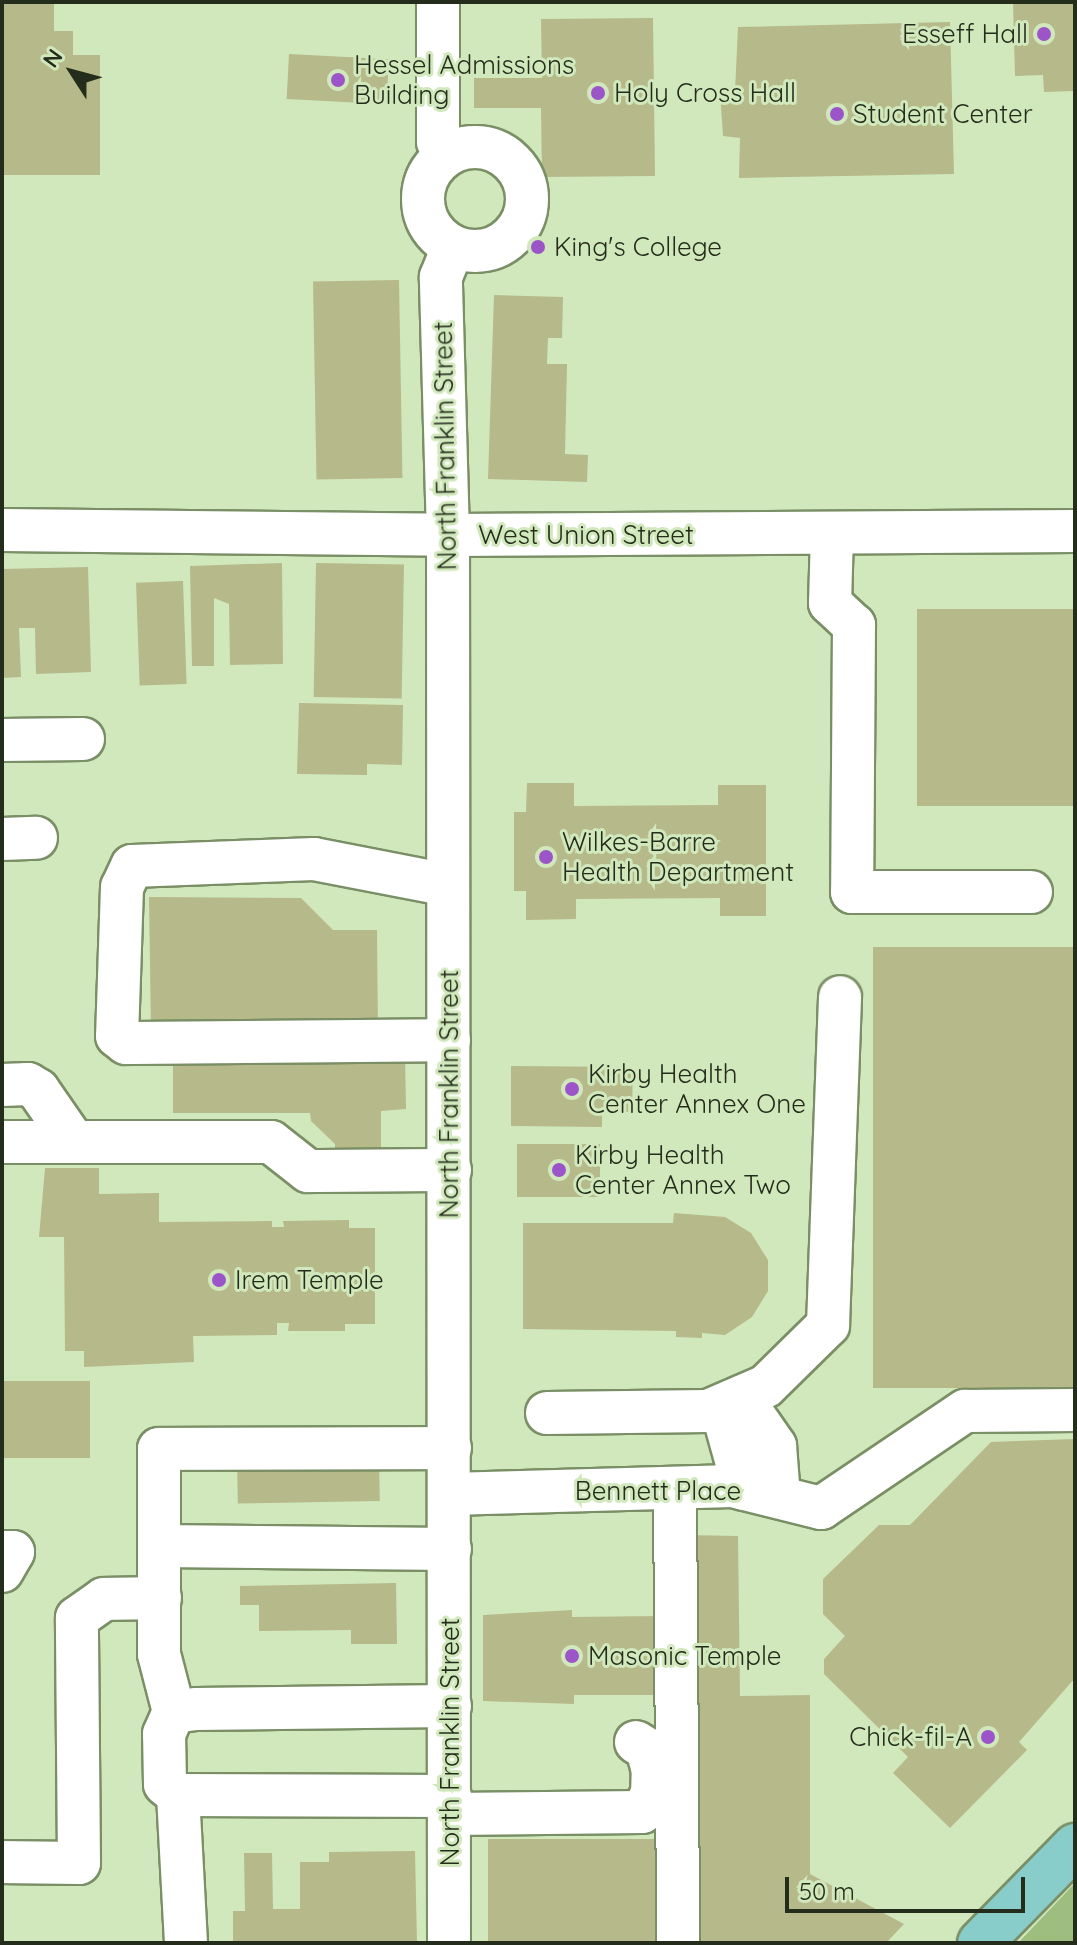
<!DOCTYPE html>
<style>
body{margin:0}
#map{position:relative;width:1077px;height:1945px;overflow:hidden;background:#d1e8bc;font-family:Quicksand,sans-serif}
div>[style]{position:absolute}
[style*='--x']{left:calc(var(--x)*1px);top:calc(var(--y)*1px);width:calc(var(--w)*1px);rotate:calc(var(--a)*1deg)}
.green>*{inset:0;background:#9ebe7f}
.building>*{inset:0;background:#b6b98a;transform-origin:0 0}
.roads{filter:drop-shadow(2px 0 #7a8f66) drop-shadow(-2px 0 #7a8f66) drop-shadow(0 2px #7a8f66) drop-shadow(0 -2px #7a8f66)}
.minor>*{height:42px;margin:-21px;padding:0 21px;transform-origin:21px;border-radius:21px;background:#fff}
.minor>.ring{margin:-21px;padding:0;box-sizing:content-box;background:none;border:42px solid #fff;border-radius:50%}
.major>*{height:44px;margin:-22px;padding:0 22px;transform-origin:22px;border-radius:22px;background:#88cdca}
.dots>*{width:22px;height:22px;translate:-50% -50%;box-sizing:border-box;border:4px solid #d1e8bc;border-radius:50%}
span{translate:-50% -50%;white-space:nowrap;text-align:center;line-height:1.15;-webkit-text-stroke:6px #d1e8bc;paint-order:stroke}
.poi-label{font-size:26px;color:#242d1c}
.right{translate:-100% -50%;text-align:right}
.left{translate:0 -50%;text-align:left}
.street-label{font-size:26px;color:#242d1c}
.frame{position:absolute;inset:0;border:4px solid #242d1c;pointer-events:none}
.north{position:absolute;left:32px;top:32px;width:80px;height:80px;-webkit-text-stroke:6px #d1e8bc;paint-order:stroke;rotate:306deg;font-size:22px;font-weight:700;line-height:32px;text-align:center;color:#242d1c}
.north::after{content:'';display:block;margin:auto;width:28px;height:36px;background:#242d1c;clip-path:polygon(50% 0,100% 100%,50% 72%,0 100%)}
.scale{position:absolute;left:785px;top:1877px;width:240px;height:36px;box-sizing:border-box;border:4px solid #242d1c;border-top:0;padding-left:10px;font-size:24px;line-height:28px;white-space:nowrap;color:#242d1c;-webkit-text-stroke:6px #d1e8bc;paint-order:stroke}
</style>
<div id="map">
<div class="green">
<i style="clip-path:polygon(1075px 1883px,1075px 1943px,1018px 1943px)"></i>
</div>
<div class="building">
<i style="clip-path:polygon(2px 2px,54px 2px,54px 31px,73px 31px,73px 55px,100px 55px,100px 175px,2px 175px)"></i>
<i style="clip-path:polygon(1013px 2px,1075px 2px,1073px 91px,1044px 92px,1043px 75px,1015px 76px)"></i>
<i style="clip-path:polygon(653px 18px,655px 176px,542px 177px,541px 108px,474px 108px,474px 78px,542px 78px,541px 19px)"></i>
<i style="clip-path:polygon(950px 22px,954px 174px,739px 178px,740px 138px,723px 136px,720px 92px,735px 91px,738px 27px)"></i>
<i style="left:289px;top:54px;width:100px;height:45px;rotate:3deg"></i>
<i style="left:399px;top:280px;width:198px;height:86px;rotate:89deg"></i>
<i style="clip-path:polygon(494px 295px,563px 297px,562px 338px,548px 338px,547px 364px,567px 364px,565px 454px,588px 455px,587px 482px,488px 479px)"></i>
<i style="clip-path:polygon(282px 563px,283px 664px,230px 665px,229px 604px,214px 598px,214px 666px,192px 666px,190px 566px)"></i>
<i style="left:316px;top:563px;width:88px;height:134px;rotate:1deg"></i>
<i style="clip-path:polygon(88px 567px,91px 672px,36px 674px,35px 628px,19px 628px,21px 677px,2px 678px,2px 569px)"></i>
<i style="left:183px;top:581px;width:103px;height:47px;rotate:88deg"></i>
<i style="left:1075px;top:609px;width:197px;height:158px;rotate:90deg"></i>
<i style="clip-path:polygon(299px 703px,403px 705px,402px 765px,367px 764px,367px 775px,297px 774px)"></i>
<i style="clip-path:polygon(527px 783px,574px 783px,574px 806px,718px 805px,718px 785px,766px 785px,766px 916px,720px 916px,720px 898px,576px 899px,576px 919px,526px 920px,526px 891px,514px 891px,514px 812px,526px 812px)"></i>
<i style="clip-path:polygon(149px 897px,301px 898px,333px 930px,377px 930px,378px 1034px,151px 1034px)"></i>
<i style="left:1075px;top:947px;width:441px;height:202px;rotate:90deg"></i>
<i style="clip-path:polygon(173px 1055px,405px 1056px,406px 1109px,381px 1111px,381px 1150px,335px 1152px,335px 1144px,311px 1121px,310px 1113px,173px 1113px)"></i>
<i style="clip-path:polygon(511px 1066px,633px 1067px,632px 1112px,602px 1111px,602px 1127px,511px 1126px)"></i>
<i style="left:517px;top:1144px;width:83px;height:53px"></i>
<i style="clip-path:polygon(45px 1168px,99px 1168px,99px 1194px,159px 1193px,159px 1222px,272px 1221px,272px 1227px,284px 1227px,283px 1221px,349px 1220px,349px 1228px,375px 1228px,375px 1324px,345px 1324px,345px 1331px,288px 1331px,289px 1323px,277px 1323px,277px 1335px,193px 1336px,194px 1362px,84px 1367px,84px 1351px,65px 1351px,64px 1237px,39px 1237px)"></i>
<i style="clip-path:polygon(674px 1213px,725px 1217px,751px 1233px,768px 1260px,768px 1291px,752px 1317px,725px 1335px,702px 1333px,702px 1338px,676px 1337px,676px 1331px,523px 1329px,523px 1223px,673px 1223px)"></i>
<i style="left:90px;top:1381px;width:77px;height:88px;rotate:90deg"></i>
<i style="clip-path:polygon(1075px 1439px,1075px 1678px,1019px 1742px,1027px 1750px,950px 1828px,893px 1773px,908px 1757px,824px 1674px,824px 1659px,845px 1636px,823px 1614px,823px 1579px,879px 1525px,910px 1525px,991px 1442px)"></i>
<i style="left:379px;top:1455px;width:46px;height:142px;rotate:89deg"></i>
<i style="clip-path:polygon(686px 1535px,738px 1536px,740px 1696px,810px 1695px,810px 1874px,904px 1924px,886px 1943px,680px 1943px)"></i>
<i style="clip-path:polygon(396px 1583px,397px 1644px,351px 1644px,351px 1630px,259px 1631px,259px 1605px,240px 1605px,240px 1586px)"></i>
<i style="clip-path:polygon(572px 1610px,572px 1617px,661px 1616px,661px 1695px,574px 1695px,574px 1704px,483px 1701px,483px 1615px)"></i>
<i style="left:662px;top:1839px;width:104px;height:174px;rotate:90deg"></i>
<i style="clip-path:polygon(415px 1851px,417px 1943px,233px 1943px,233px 1911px,245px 1911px,244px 1853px,272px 1853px,273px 1909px,300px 1909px,300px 1862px,329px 1862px,329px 1852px)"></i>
</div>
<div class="roads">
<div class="minor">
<i style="--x:438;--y:2;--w:140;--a:90"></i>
<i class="ring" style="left:423px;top:147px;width:62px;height:62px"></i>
<i style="--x:2;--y:530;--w:446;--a:0.6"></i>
<i style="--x:448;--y:535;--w:627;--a:-0.37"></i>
<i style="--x:832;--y:533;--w:70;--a:91.6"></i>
<i style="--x:830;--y:603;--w:33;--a:43"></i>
<i style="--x:854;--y:625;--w:267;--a:90.4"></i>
<i style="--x:852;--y:892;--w:179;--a:0"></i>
<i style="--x:2;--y:740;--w:81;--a:-0.7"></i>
<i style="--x:2;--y:839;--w:34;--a:-2"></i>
<i style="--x:448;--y:885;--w:136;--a:-169"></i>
<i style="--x:314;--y:859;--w:182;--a:177.8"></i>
<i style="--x:132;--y:866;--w:23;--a:115"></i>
<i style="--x:122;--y:887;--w:149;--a:91.9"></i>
<i style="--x:117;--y:1036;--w:11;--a:38"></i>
<i style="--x:126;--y:1043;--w:323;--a:-0.5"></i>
<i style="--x:2;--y:1085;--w:26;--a:-2"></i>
<i style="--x:28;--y:1084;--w:12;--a:31"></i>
<i style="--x:38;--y:1090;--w:63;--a:55.3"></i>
<i style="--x:2;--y:1142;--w:269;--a:0"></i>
<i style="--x:271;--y:1142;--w:47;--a:38.1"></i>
<i style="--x:308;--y:1171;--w:142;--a:-0.4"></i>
<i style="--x:741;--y:1397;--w:60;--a:55.2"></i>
<i style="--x:775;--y:1446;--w:51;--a:85.5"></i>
<i style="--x:721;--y:1406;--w:86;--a:74.5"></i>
<i style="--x:547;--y:1413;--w:161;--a:-0.7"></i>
<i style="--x:708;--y:1411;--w:63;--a:-23.3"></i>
<i style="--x:766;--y:1386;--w:87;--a:-44.5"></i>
<i style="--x:828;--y:1325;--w:328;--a:-87.9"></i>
<i style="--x:675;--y:1488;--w:455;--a:89.6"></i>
<i style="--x:450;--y:1494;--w:283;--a:-1.6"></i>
<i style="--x:733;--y:1486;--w:91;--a:14"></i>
<i style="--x:821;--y:1508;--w:174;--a:-34"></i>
<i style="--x:965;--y:1411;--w:110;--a:-0.5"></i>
<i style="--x:160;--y:1546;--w:290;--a:0.6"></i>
<i style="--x:2;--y:1552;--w:11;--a:0"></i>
<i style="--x:13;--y:1552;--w:22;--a:120"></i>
<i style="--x:174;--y:1712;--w:60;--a:-104.5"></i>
<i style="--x:159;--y:1654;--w:205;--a:-90"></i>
<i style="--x:159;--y:1449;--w:291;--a:-0.2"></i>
<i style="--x:178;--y:1795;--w:148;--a:86.9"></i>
<i style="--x:450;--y:1796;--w:272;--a:-179.8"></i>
<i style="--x:178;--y:1795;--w:17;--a:-140"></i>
<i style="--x:165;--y:1784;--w:50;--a:-91.1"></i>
<i style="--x:164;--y:1734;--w:24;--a:-66"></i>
<i style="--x:174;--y:1712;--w:22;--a:-8"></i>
<i style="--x:196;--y:1709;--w:254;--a:-0.7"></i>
<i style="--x:450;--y:1814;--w:192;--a:-0.6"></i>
<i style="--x:642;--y:1812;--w:21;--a:-61"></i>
<i style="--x:652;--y:1794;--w:23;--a:-88"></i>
<i style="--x:653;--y:1771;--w:23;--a:-105"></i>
<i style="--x:647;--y:1749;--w:13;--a:-148"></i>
<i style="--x:2;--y:1862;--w:77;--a:0.7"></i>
<i style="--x:79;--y:1863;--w:245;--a:-90.5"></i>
<i style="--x:77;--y:1618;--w:33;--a:-35"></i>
<i style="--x:104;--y:1599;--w:56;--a:-1"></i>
<i style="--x:449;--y:1943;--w:1408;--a:-90.04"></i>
<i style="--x:448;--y:535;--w:258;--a:-91.6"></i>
<i style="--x:441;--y:277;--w:32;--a:-68"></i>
</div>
<div class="major">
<i style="--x:980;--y:1943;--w:136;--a:-45.6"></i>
</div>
</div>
<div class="dots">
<i style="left:1044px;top:34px;background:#9b55c9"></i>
<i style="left:338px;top:80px;background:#9b55c9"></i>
<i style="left:598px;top:93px;background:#9b55c9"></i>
<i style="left:837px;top:114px;background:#9b55c9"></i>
<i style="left:538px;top:247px;background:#9b55c9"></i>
<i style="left:546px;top:857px;background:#9b55c9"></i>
<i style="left:572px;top:1089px;background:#9b55c9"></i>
<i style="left:559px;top:1170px;background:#9b55c9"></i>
<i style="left:219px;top:1280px;background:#9b55c9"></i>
<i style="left:572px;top:1656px;background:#9b55c9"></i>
<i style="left:988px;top:1737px;background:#9b55c9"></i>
</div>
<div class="poi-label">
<span class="right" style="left:1028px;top:34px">Esseff Hall</span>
<span class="left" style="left:354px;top:80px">Hessel Admissions<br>Building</span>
<span class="left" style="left:614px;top:93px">Holy Cross Hall</span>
<span class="left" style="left:853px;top:114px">Student Center</span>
<span class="left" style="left:554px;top:247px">King's College</span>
<span class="left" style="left:562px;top:857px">Wilkes-Barre<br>Health Department</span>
<span class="left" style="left:588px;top:1089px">Kirby Health<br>Center Annex One</span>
<span class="left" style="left:575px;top:1170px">Kirby Health<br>Center Annex Two</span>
<span class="left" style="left:235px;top:1280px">Irem Temple</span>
<span class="left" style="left:588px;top:1656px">Masonic Temple</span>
<span class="right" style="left:972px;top:1737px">Chick-fil-A</span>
</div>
<div class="street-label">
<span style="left:445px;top:446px;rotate:-91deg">North Franklin Street</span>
<span style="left:586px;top:535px">West Union Street</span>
<span style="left:449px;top:1094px;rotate:-90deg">North Franklin Street</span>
<span style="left:658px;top:1491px">Bennett Place</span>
<span style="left:450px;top:1742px;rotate:-90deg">North Franklin Street</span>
</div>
<div class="frame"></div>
<div class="north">N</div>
<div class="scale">50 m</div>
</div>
